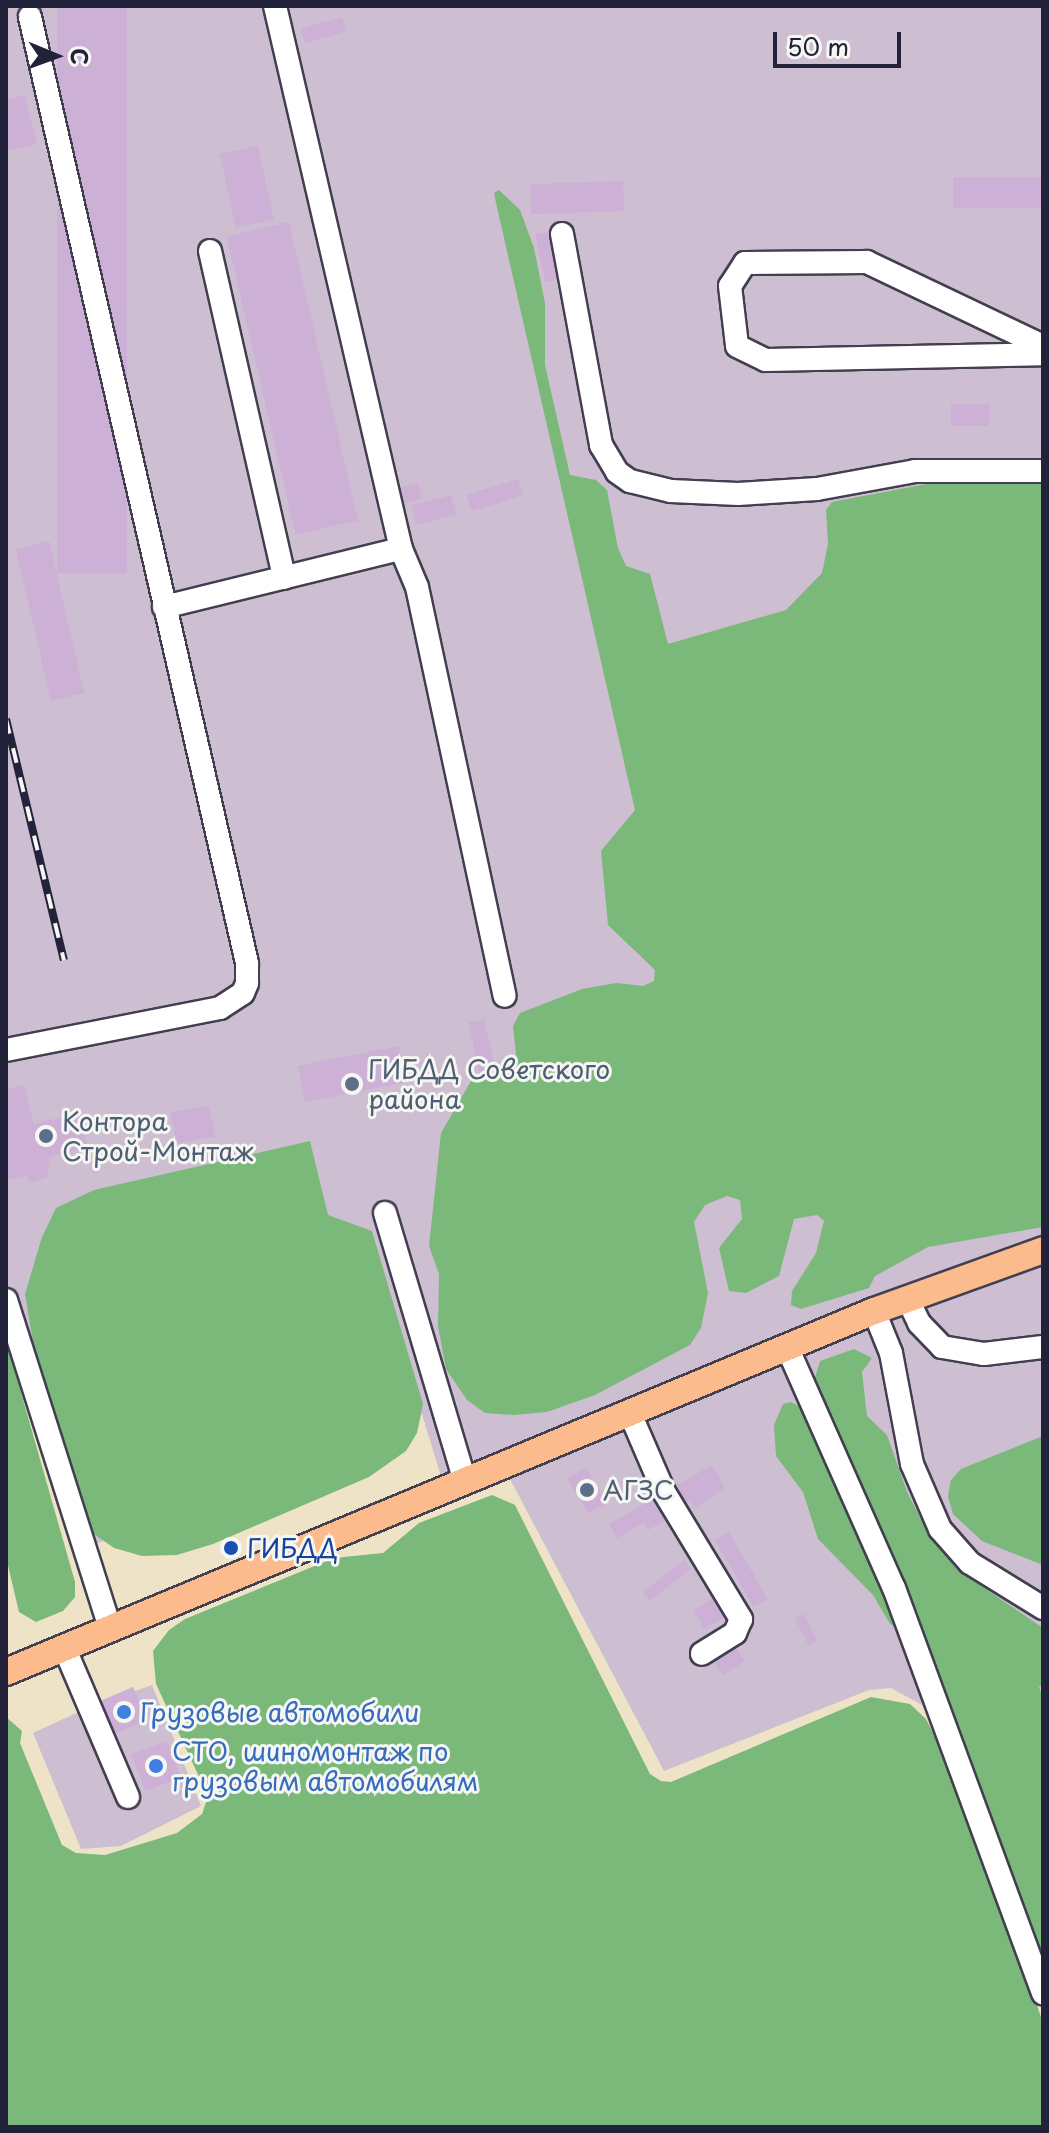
<!DOCTYPE html>
<meta charset="utf-8">
<style>
body{margin:0}
#map{position:relative;width:1049px;height:2133px;overflow:hidden;background:#efe3c7;font-family:"Playpen Sans",sans-serif}
div>[style]{position:absolute}
[style*='--x']{left:calc(var(--x)*1px);top:calc(var(--y)*1px);width:calc(var(--w)*1px);rotate:calc(var(--a)*1deg)}
.industrial>*{inset:0;background:#cebed1}
.forest>*{inset:0;background:#7ab97a}
.building>*{inset:0;background:#ccb0d5;transform-origin:0 0}
.roads{filter:drop-shadow(2px 0 #413f50) drop-shadow(-2px 0 #413f50) drop-shadow(0 2px #413f50) drop-shadow(0 -2px #413f50)}
.minor>*{height:22px;margin:-11px;padding:0 11px;transform-origin:11px;border-radius:11px;background:#fff}
.major>*{height:26px;margin:-13px;padding:0 13px;transform-origin:13px;border-radius:13px;background:#fbbb8d}
.rail>*{height:8px;margin-top:-4px;transform-origin:0;background:repeating-linear-gradient(90deg,#f6f6f2 0 15px,#22223b 0 30px);box-sizing:border-box;border-block:2px solid #22223b}
.dots>*{width:22px;height:22px;translate:-50% -50%;box-sizing:border-box;border:4px solid #f6f6f2;border-radius:50%}
span{translate:-50% -50%;white-space:nowrap;text-align:center;line-height:1.15;-webkit-text-stroke:6px #f6f6f2;paint-order:stroke}
.service-label{font-size:26px;color:#4e5e75}
.left{translate:0 -50%;text-align:left}
.transit-label{font-size:26px;color:#164399}
.shop-label{font-size:26px;color:#366cbe}
.frame{position:absolute;inset:0;border:8px solid #22223b;pointer-events:none}
.north{position:absolute;left:16px;top:16px;width:80px;height:80px;-webkit-text-stroke:6px #f6f6f2;paint-order:stroke;rotate:91deg;font-size:22px;font-weight:700;line-height:32px;text-align:center;color:#22223b}
.north::after{content:'';display:block;margin:auto;width:28px;height:36px;background:#22223b;clip-path:polygon(50% 0,100% 100%,50% 72%,0 100%)}
.scale{position:absolute;left:773px;top:32px;width:128px;height:36px;box-sizing:border-box;border:4px solid #22223b;border-top:0;padding-left:10px;font-size:24px;line-height:28px;white-space:nowrap;color:#22223b;-webkit-text-stroke:6px #f6f6f2;paint-order:stroke}
</style>
<div id="map">
<div class="industrial">
<i style="clip-path:polygon(6px 6px,1043px 6px,1043px 2007px,970px 1799px,924px 1706px,891px 1688px,869px 1690px,664px 1771px,510px 1479px,449px 1503px,422px 1414px,93px 1545px,6px 1321px)"></i>
<i style="clip-path:polygon(152px 1685px,201px 1806px,121px 1846px,81px 1849px,33px 1733px,133px 1687px,135px 1691px)"></i>
</div>
<div class="forest">
<i style="clip-path:polygon(499px 190px,520px 210px,534px 248px,545px 303px,545px 365px,570px 475px,596px 480px,607px 490px,618px 548px,626px 566px,650px 574px,668px 644px,786px 610px,822px 573px,828px 544px,826px 510px,832px 502px,942px 481px,1043px 482px,1043px 1227px,928px 1247px,875px 1276px,869px 1288px,801px 1309px,791px 1305px,792px 1291px,816px 1253px,824px 1221px,817px 1215px,794px 1219px,779px 1276px,746px 1293px,729px 1291px,719px 1248px,742px 1219px,740px 1200px,727px 1196px,705px 1205px,694px 1222px,708px 1293px,701px 1328px,690px 1345px,595px 1395px,547px 1412px,514px 1415px,485px 1413px,467px 1400px,446px 1369px,438px 1326px,439px 1274px,429px 1246px,441px 1133px,471px 1081px,503px 1077px,517px 1064px,513px 1026px,520px 1013px,582px 989px,616px 983px,643px 986px,654px 981px,655px 970px,608px 925px,601px 851px,635px 810px,496px 203px,494px 193px)"></i>
<i style="clip-path:polygon(310px 1141px,328px 1215px,372px 1231px,423px 1404px,417px 1433px,406px 1451px,369px 1477px,213px 1544px,177px 1555px,142px 1556px,114px 1548px,91px 1532px,34px 1348px,25px 1294px,42px 1237px,56px 1208px,94px 1190px)"></i>
<i style="clip-path:polygon(6px 1340px,75px 1582px,75px 1597px,63px 1611px,36px 1622px,19px 1612px,6px 1557px)"></i>
<i style="clip-path:polygon(854px 1349px,872px 1358px,862px 1372px,867px 1416px,887px 1435px,907px 1492px,927px 1531px,968px 1577px,1043px 1628px,1043px 1684px,1039px 1687px,1043px 1698px,1043px 1966px,813px 1384px,820px 1361px)"></i>
<i style="clip-path:polygon(791px 1402px,808px 1411px,900px 1629px,890px 1624px,873px 1595px,818px 1539px,803px 1492px,776px 1456px,774px 1425px,783px 1404px)"></i>
<i style="clip-path:polygon(1043px 1436px,1043px 1565px,982px 1541px,953px 1514px,948px 1496px,951px 1480px,961px 1469px)"></i>
<i style="clip-path:polygon(492px 1495px,515px 1505px,650px 1774px,661px 1781px,671px 1782px,871px 1697px,910px 1704px,926px 1719px,967px 1799px,1043px 2023px,1043px 2127px,6px 2127px,6px 1717px,22px 1731px,20px 1743px,62px 1845px,76px 1853px,105px 1855px,177px 1833px,202px 1814px,208px 1796px,156px 1684px,153px 1651px,169px 1630px,185px 1619px,334px 1558px,383px 1553px,419px 1523px)"></i>
</div>
<div class="building">
<i style="left:57px;top:6px;width:70px;height:567px"></i>
<i style="left:342px;top:17px;width:15px;height:43px;rotate:74deg"></i>
<i style="clip-path:polygon(25px 95px,37px 144px,6px 151px,6px 100px)"></i>
<i style="left:258px;top:146px;width:75px;height:39px;rotate:78deg"></i>
<i style="left:1043px;top:177px;width:31px;height:90px;rotate:90deg"></i>
<i style="left:623px;top:181px;width:30px;height:93px;rotate:88deg"></i>
<i style="left:289px;top:222px;width:306px;height:64px;rotate:77deg"></i>
<i style="left:550px;top:231px;width:49px;height:15px;rotate:78deg"></i>
<i style="left:989px;top:404px;width:22px;height:38px;rotate:90deg"></i>
<i style="left:518px;top:479px;width:17px;height:54px;rotate:73deg"></i>
<i style="left:418px;top:483px;width:16px;height:19px;rotate:75deg"></i>
<i style="left:451px;top:495px;width:20px;height:41px;rotate:75deg"></i>
<i style="left:49px;top:541px;width:156px;height:34px;rotate:77deg"></i>
<i style="left:484px;top:1019px;width:59px;height:16px;rotate:77deg"></i>
<i style="left:399px;top:1046px;width:37px;height:103px;rotate:79deg"></i>
<i style="clip-path:polygon(24px 1085px,34px 1124px,79px 1113px,88px 1147px,49px 1157px,48px 1177px,29px 1183px,27px 1175px,6px 1180px,6px 1090px)"></i>
<i style="left:209px;top:1105px;width:32px;height:39px;rotate:79deg"></i>
<i style="clip-path:polygon(712px 1465px,725px 1488px,695px 1508px,690px 1500px,680px 1506px,670px 1489px)"></i>
<i style="left:586px;top:1467px;width:41px;height:22px;rotate:59deg"></i>
<i style="clip-path:polygon(658px 1496px,670px 1518px,648px 1530px,644px 1522px,617px 1538px,609px 1524px)"></i>
<i style="left:729px;top:1532px;width:77px;height:16px;rotate:60deg"></i>
<i style="left:684px;top:1560px;width:11px;height:52px;rotate:52deg"></i>
<i style="left:716px;top:1597px;width:22px;height:26px;rotate:60deg"></i>
<i style="clip-path:polygon(803px 1614px,818px 1641px,809px 1646px,795px 1618px)"></i>
<i style="left:735px;top:1647px;width:17px;height:26px;rotate:57deg"></i>
<i style="left:133px;top:1687px;width:36px;height:35px;rotate:67deg"></i>
<i style="left:167px;top:1741px;width:39px;height:38px;rotate:69deg"></i>
</div>
<div class="roads">
<div class="minor">
<i style="--x:275;--y:6;--w:557;--a:76.94"></i>
<i style="--x:401;--y:549;--w:41;--a:67.2"></i>
<i style="--x:417;--y:587;--w:418;--a:77.9"></i>
<i style="--x:562;--y:234;--w:215;--a:79.5"></i>
<i style="--x:601;--y:445;--w:31;--a:59"></i>
<i style="--x:617;--y:472;--w:16;--a:35"></i>
<i style="--x:630;--y:481;--w:42;--a:13.7"></i>
<i style="--x:671;--y:491;--w:67;--a:2.6"></i>
<i style="--x:738;--y:494;--w:79;--a:-3.6"></i>
<i style="--x:817;--y:489;--w:100;--a:-10.4"></i>
<i style="--x:915;--y:471;--w:128;--a:0"></i>
<i style="--x:210;--y:251;--w:335;--a:77.2"></i>
<i style="--x:1043;--y:346;--w:195;--a:-154.5"></i>
<i style="--x:867;--y:262;--w:122;--a:179.5"></i>
<i style="--x:745;--y:263;--w:27;--a:123"></i>
<i style="--x:730;--y:286;--w:60;--a:83.3"></i>
<i style="--x:737;--y:346;--w:32;--a:26"></i>
<i style="--x:766;--y:360;--w:277;--a:-1.2"></i>
<i style="--x:164;--y:607;--w:244;--a:-13.8"></i>
<i style="--x:6;--y:1050;--w:218;--a:-11.1"></i>
<i style="--x:220;--y:1008;--w:27;--a:-33"></i>
<i style="--x:243;--y:993;--w:11;--a:-68"></i>
<i style="--x:247;--y:983;--w:20;--a:-90"></i>
<i style="--x:247;--y:963;--w:971;--a:-102.92"></i>
<i style="--x:385;--y:1213;--w:277;--a:73.4"></i>
<i style="--x:907;--y:1298;--w:28;--a:64"></i>
<i style="--x:919;--y:1323;--w:33;--a:46"></i>
<i style="--x:942;--y:1347;--w:43;--a:9.5"></i>
<i style="--x:984;--y:1354;--w:59;--a:-6.8"></i>
<i style="--x:6;--y:1300;--w:344;--a:72.4"></i>
<i style="--x:874;--y:1311;--w:45;--a:68"></i>
<i style="--x:891;--y:1353;--w:113;--a:79.3"></i>
<i style="--x:912;--y:1464;--w:71;--a:66.7"></i>
<i style="--x:940;--y:1529;--w:45;--a:48.6"></i>
<i style="--x:970;--y:1563;--w:86;--a:31.7"></i>
<i style="--x:787;--y:1347;--w:264;--a:66.1"></i>
<i style="--x:894;--y:1588;--w:432;--a:69.8"></i>
<i style="--x:629;--y:1411;--w:88;--a:66.6"></i>
<i style="--x:664;--y:1492;--w:149;--a:58.8"></i>
<i style="--x:741;--y:1619;--w:15;--a:113"></i>
<i style="--x:735;--y:1633;--w:39;--a:148"></i>
<i style="--x:64;--y:1647;--w:163;--a:66.9"></i>
</div>
<div class="major">
<i style="--x:6;--y:1672;--w:940;--a:-22.58"></i>
<i style="--x:874;--y:1311;--w:180;--a:-19.8"></i>
</div>
</div>
<div class="rail">
<i style="--x:6;--y:719;--w:248;--a:76.5"></i>
</div>
<div class="dots">
<i style="left:352px;top:1084px;background:#5c6f8a"></i>
<i style="left:46px;top:1136px;background:#5c6f8a"></i>
<i style="left:587px;top:1490px;background:#5c6f8a"></i>
<i style="left:231px;top:1548px;background:#1a4fb4"></i>
<i style="left:124px;top:1712px;background:#3f7fe0"></i>
<i style="left:156px;top:1766px;background:#3f7fe0"></i>
</div>
<div class="service-label">
<span class="left" style="left:368px;top:1084px">ГИБДД Советского<br>района</span>
<span class="left" style="left:62px;top:1136px">Контора<br>Строй-Монтаж</span>
<span class="left" style="left:603px;top:1490px">АГЗС</span>
</div>
<div class="transit-label">
<span class="left" style="left:247px;top:1548px">ГИБДД</span>
</div>
<div class="shop-label">
<span class="left" style="left:140px;top:1712px">Грузовые автомобили</span>
<span class="left" style="left:172px;top:1766px">СТО, шиномонтаж по<br>грузовым автомобилям</span>
</div>
<div class="frame"></div>
<div class="north">С</div>
<div class="scale">50 m</div>
</div>
